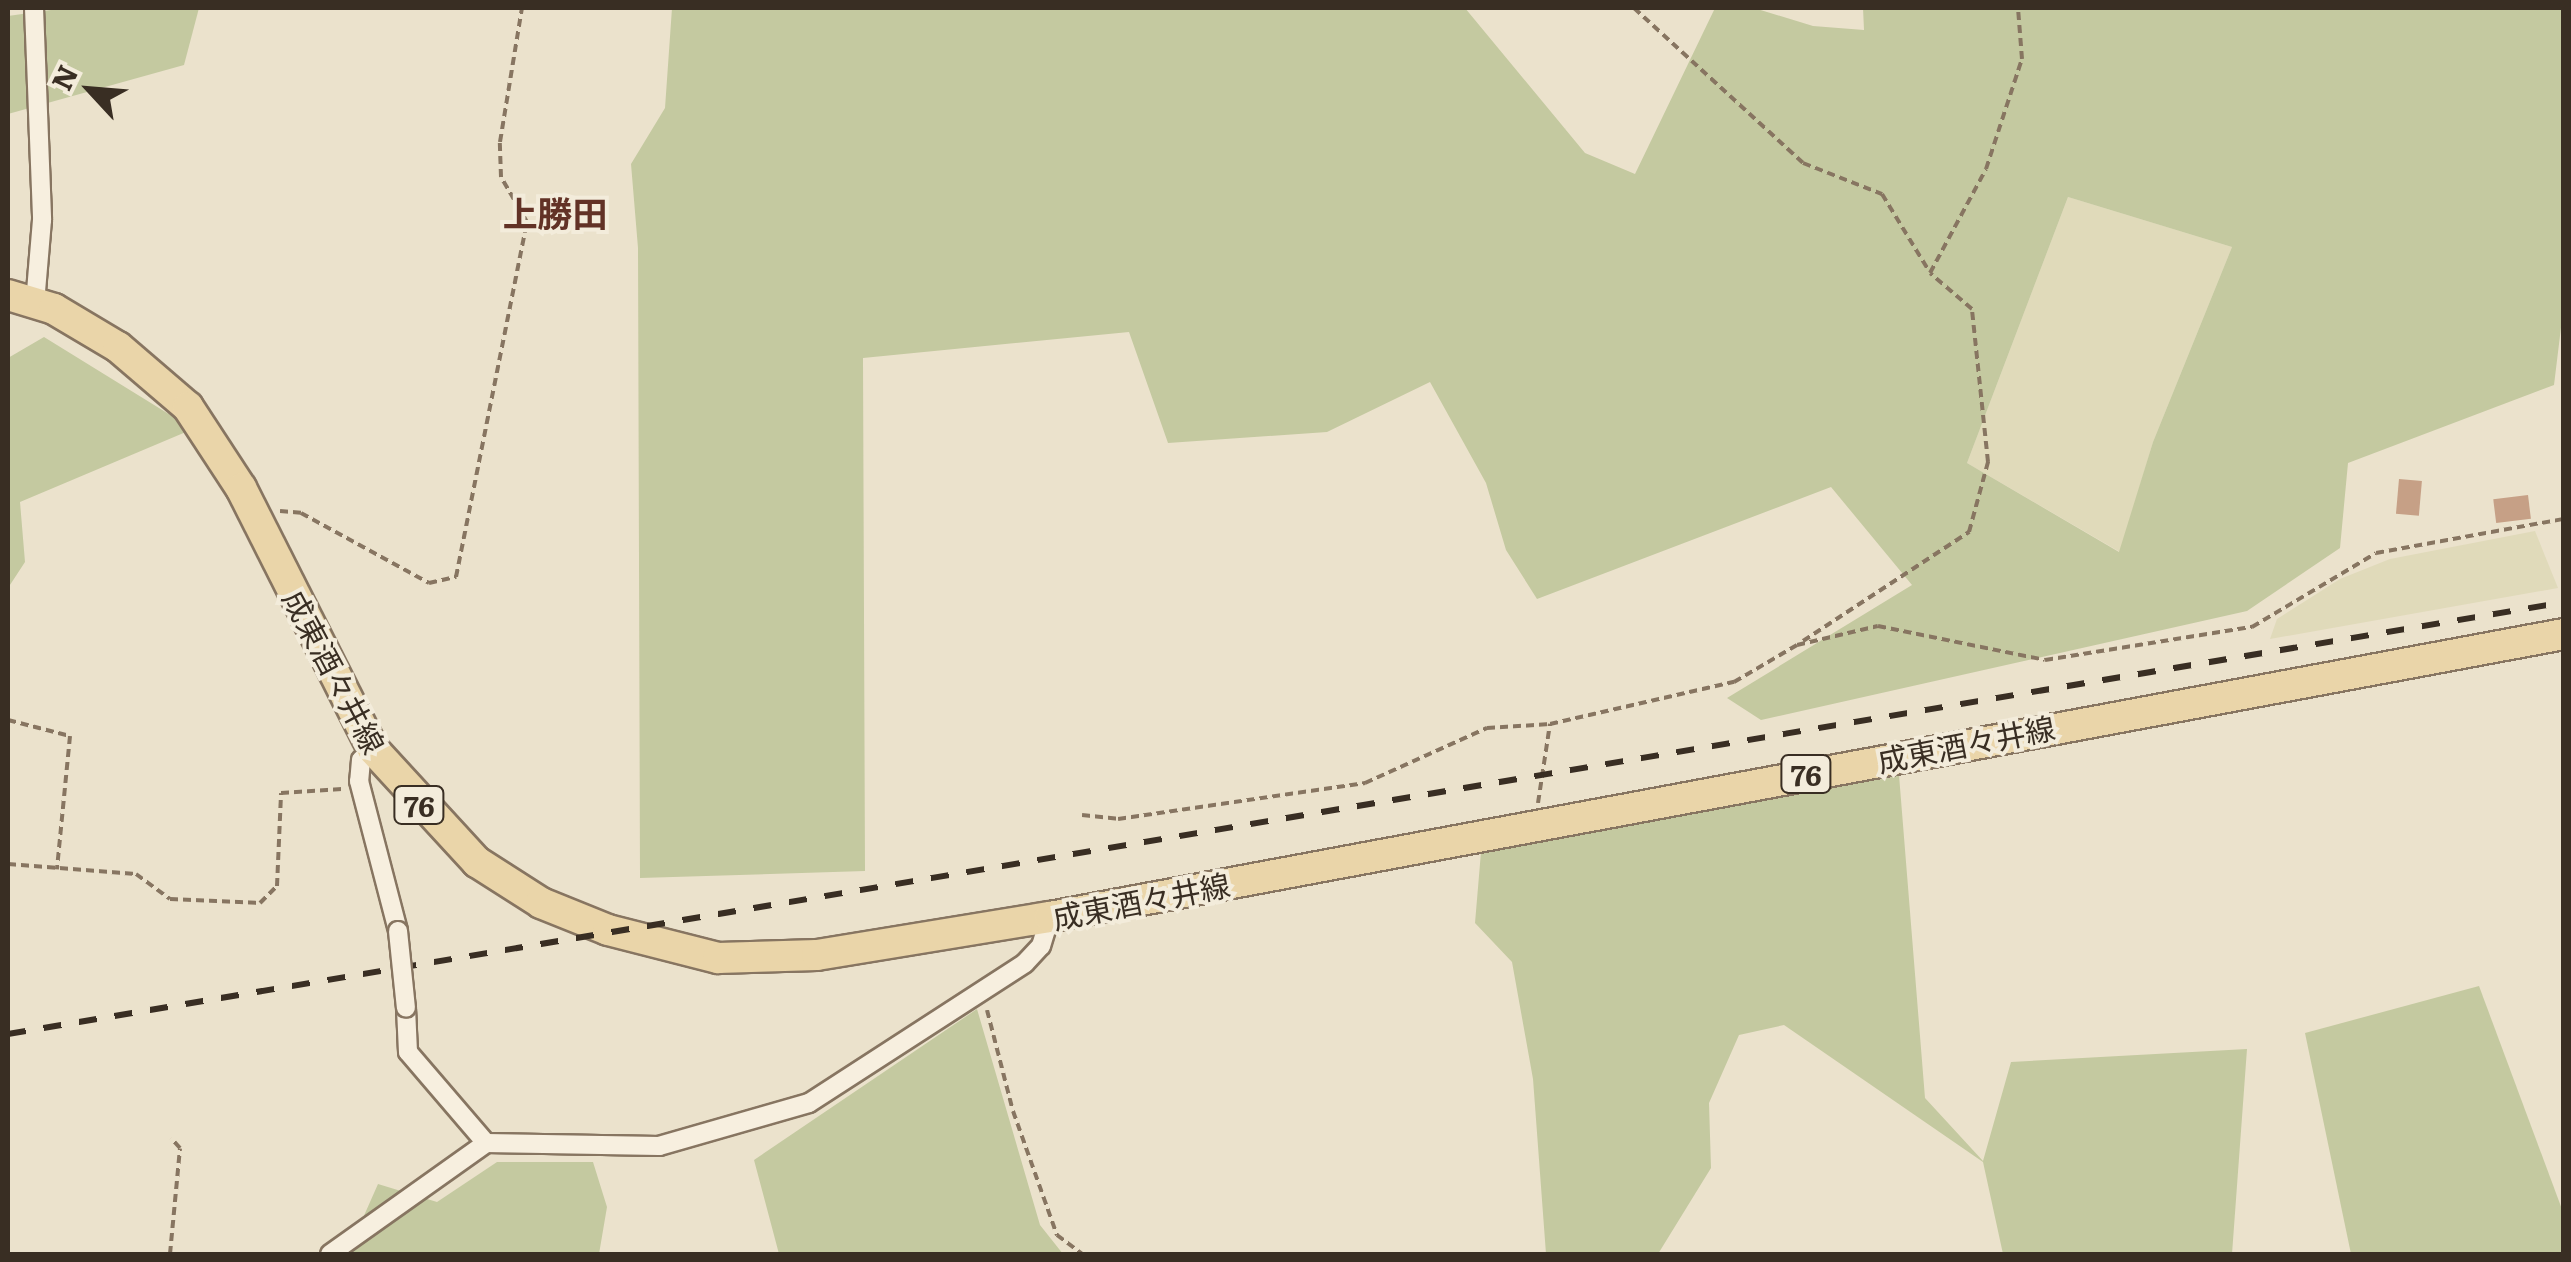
<!DOCTYPE html>
<meta charset="utf-8">
<style>
body{margin:0}
#map{position:relative;width:2571px;height:1262px;overflow:hidden;background:#ebe2cc;font-family:Literata,"Noto Sans JP",serif}
div>[style]{position:absolute}
[style*='--x']{left:calc(var(--x)*1px);top:calc(var(--y)*1px);width:calc(var(--w)*1px);rotate:calc(var(--a)*1deg)}
.farmland>*{inset:0;background:#e0daba}
.green>*{inset:0;background:#c4c9a0}
.building>*{inset:0;background:#c6a086;transform-origin:0 0}
.path>*{height:4px;margin-top:-2px;transform-origin:0;background:repeating-linear-gradient(90deg,#877561 0 8px,transparent 0 13px)}
.roads{filter:drop-shadow(2px 0 #877561) drop-shadow(-2px 0 #877561) drop-shadow(0 2px #877561) drop-shadow(0 -2px #877561)}
.street>*{height:18px;margin:-9px;padding:0 9px;transform-origin:9px;border-radius:9px;background:#f7efdf}
.primary>*{height:30px;margin:-15px;padding:0 15px;transform-origin:15px;border-radius:15px;background:#ead5a9}
.rail>*{height:6px;margin-top:-3px;transform-origin:0;background:repeating-linear-gradient(90deg,#392e23 0 18px,transparent 0 36px)}
.bridges{filter:drop-shadow(2px 0 #877561) drop-shadow(-2px 0 #877561) drop-shadow(0 2px #877561) drop-shadow(0 -2px #877561)}
.street-bridge>*{height:18px;margin:-9px;padding:0 9px;transform-origin:9px;border-radius:9px;background:#f7efdf}
span{translate:-50% -50%;white-space:nowrap;text-align:center;line-height:1.15;-webkit-text-stroke:8px #f3ecdb;paint-order:stroke}
.shield-label span{padding:2px 8px;background:#f3ecdb;border:2px solid;border-radius:8px;-webkit-text-stroke-width:0}
.shield-label{font-size:28px;color:#392e23;font-weight:700}
.street-label{font-size:30px;color:#392e23}
.quarter-label{font-size:35px;color:#623226;font-weight:700}
.frame{position:absolute;inset:0;border:10px solid #392e23;pointer-events:none}
.north{position:absolute;left:40px;top:40px;width:100px;height:100px;-webkit-text-stroke:8px #f3ecdb;paint-order:stroke;rotate:296deg;font-size:28px;font-weight:700;line-height:40px;text-align:center;color:#392e23}
.north::after{content:'';display:block;margin:auto;width:35px;height:45px;background:#392e23;clip-path:polygon(50% 0,100% 100%,50% 72%,0 100%)}
</style>
<div id="map">
<div class="farmland">
<i style="clip-path:polygon(2068px 197px,2232px 247px,2153px 442px,2120px 552px,1967px 463px)"></i>
<i style="clip-path:polygon(2535px 531px,2558px 588px,2270px 639px,2277px 619px,2340px 579px,2390px 559px)"></i>
</div>
<div class="green">
<i style="clip-path:polygon(65px 8px,199px 8px,184px 65px,8px 114px,8px 16px)"></i>
<i style="clip-path:polygon(evenodd,672px 8px,1465px 8px,1585px 153px,1635px 174px,1715px 8px,1754px 8px,1813px 26px,1864px 30px,1863px 8px,2563px 8px,2564px 303px,2554px 385px,2348px 463px,2340px 548px,2247px 611px,1761px 720px,1727px 698px,1912px 585px,1831px 487px,1537px 599px,1506px 550px,1486px 483px,1430px 382px,1327px 432px,1168px 443px,1129px 332px,863px 358px,865px 871px,640px 878px,638px 248px,631px 164px,665px 108px,672px 8px,2068px 197px,2232px 247px,2153px 442px,2119px 552px,1967px 463px,2068px 197px)"></i>
<i style="clip-path:polygon(44px 337px,193px 429px,20px 502px,25px 562px,8px 588px,8px 358px)"></i>
<i style="clip-path:polygon(1899px 775px,1925px 1098px,1983px 1161px,2011px 1062px,2247px 1049px,2232px 1254px,2003px 1254px,1983px 1162px,1784px 1025px,1739px 1035px,1709px 1103px,1711px 1168px,1658px 1254px,1546px 1254px,1533px 1079px,1512px 962px,1475px 923px,1481px 852px,1519px 825px,1658px 815px)"></i>
<i style="clip-path:polygon(2479px 986px,2563px 1212px,2563px 1254px,2351px 1254px,2305px 1033px)"></i>
<i style="clip-path:polygon(977px 1009px,1040px 1225px,1063px 1254px,779px 1254px,754px 1160px)"></i>
<i style="clip-path:polygon(497px 1162px,593px 1162px,607px 1207px,599px 1254px,347px 1254px,378px 1184px,437px 1202px)"></i>
</div>
<div class="building">
<i style="left:2399px;top:479px;width:23px;height:35px;rotate:5deg"></i>
<i style="left:2528px;top:495px;width:24px;height:35px;rotate:83deg"></i>
</div>
<div class="path">
<i style="--x:1634;--y:8;--w:229;--a:42.5"></i>
<i style="--x:1803;--y:163;--w:85;--a:21.4"></i>
<i style="--x:1882;--y:194;--w:90;--a:58.6"></i>
<i style="--x:280;--y:511;--w:21;--a:5"></i>
<i style="--x:301;--y:513;--w:146;--a:28.7"></i>
<i style="--x:429;--y:583;--w:28;--a:-13"></i>
<i style="--x:456;--y:577;--w:362;--a:-78.7"></i>
<i style="--x:527;--y:222;--w:52;--a:-120"></i>
<i style="--x:501;--y:177;--w:35;--a:-92"></i>
<i style="--x:500;--y:142;--w:136;--a:-80.7"></i>
<i style="--x:1803;--y:641;--w:199;--a:-33.3"></i>
<i style="--x:1969;--y:532;--w:73;--a:-74.8"></i>
<i style="--x:1988;--y:462;--w:154;--a:-96"></i>
<i style="--x:1972;--y:309;--w:55;--a:-139.4"></i>
<i style="--x:1930;--y:273;--w:118;--a:-61.7"></i>
<i style="--x:1986;--y:169;--w:116;--a:-71.9"></i>
<i style="--x:2022;--y:59;--w:51;--a:-94.5"></i>
<i style="--x:8;--y:720;--w:64;--a:14.5"></i>
<i style="--x:70;--y:736;--w:134;--a:95.6"></i>
<i style="--x:1538;--y:803;--w:80;--a:-81.4"></i>
<i style="--x:1550;--y:724;--w:189;--a:-12.9"></i>
<i style="--x:1734;--y:682;--w:73;--a:-30.4"></i>
<i style="--x:1797;--y:645;--w:83;--a:-13.2"></i>
<i style="--x:1878;--y:626;--w:170;--a:11.5"></i>
<i style="--x:2045;--y:660;--w:210;--a:-9.1"></i>
<i style="--x:2252;--y:627;--w:144;--a:-30.8"></i>
<i style="--x:2376;--y:553;--w:191;--a:-10.3"></i>
<i style="--x:1082;--y:815;--w:36;--a:6"></i>
<i style="--x:1118;--y:819;--w:250;--a:-8.3"></i>
<i style="--x:1365;--y:783;--w:134;--a:-24.3"></i>
<i style="--x:1487;--y:728;--w:63;--a:-3.6"></i>
<i style="--x:8;--y:864;--w:128;--a:4.5"></i>
<i style="--x:136;--y:874;--w:42;--a:36.3"></i>
<i style="--x:170;--y:899;--w:90;--a:2.5"></i>
<i style="--x:260;--y:903;--w:24;--a:-45"></i>
<i style="--x:277;--y:886;--w:93;--a:-87.5"></i>
<i style="--x:281;--y:793;--w:61;--a:-3.8"></i>
<i style="--x:987;--y:1010;--w:104;--a:75.6"></i>
<i style="--x:1013;--y:1111;--w:132;--a:70.5"></i>
<i style="--x:1057;--y:1235;--w:31;--a:37"></i>
<i style="--x:170;--y:1254;--w:106;--a:-84.6"></i>
<i style="--x:180;--y:1148;--w:13;--a:-132"></i>
</div>
<div class="roads">
<div class="street">
<i style="--x:34;--y:8;--w:212;--a:87.8"></i>
<i style="--x:42;--y:220;--w:83;--a:94.8"></i>
<i style="--x:373;--y:749;--w:16;--a:137"></i>
<i style="--x:361;--y:760;--w:21;--a:95"></i>
<i style="--x:359;--y:781;--w:155;--a:75.4"></i>
<i style="--x:406;--y:1008;--w:44;--a:87.4"></i>
<i style="--x:408;--y:1052;--w:120;--a:49.4"></i>
<i style="--x:330;--y:1254;--w:191;--a:-35.4"></i>
<i style="--x:486;--y:1143;--w:173;--a:1"></i>
<i style="--x:659;--y:1146;--w:156;--a:-16"></i>
<i style="--x:809;--y:1103;--w:257;--a:-32.9"></i>
<i style="--x:1025;--y:963;--w:23;--a:-47"></i>
<i style="--x:1041;--y:946;--w:30;--a:-73"></i>
</div>
<div class="primary">
<i style="--x:8;--y:295;--w:48;--a:16.9"></i>
<i style="--x:54;--y:309;--w:74;--a:30.7"></i>
<i style="--x:118;--y:347;--w:92;--a:40.6"></i>
<i style="--x:188;--y:407;--w:97;--a:56.8"></i>
<i style="--x:241;--y:488;--w:292;--a:63.2"></i>
<i style="--x:373;--y:749;--w:154;--a:47.4"></i>
<i style="--x:477;--y:862;--w:76;--a:32.6"></i>
<i style="--x:541;--y:903;--w:72;--a:21.9"></i>
<i style="--x:608;--y:930;--w:114;--a:14.3"></i>
<i style="--x:718;--y:958;--w:99;--a:-1.7"></i>
<i style="--x:817;--y:955;--w:236;--a:-9.3"></i>
<i style="--x:1050;--y:917;--w:1540;--a:-10.59"></i>
</div>
</div>
<div class="rail">
<i style="--x:8;--y:1034;--w:2592;--a:-9.59"></i>
</div>
<div class="bridges">
<div class="street-bridge">
<i style="--x:398;--y:931;--w:77;--a:84.1"></i>
</div>
</div>
<div class="shield-label">
<span style="left:1806px;top:774px">76</span>
<span style="left:419px;top:805px">76</span>
</div>
<div class="street-label">
<span style="left:335px;top:671px;rotate:62deg">成東酒々井線</span>
<span style="left:1966px;top:743px;rotate:-11deg">成東酒々井線</span>
<span style="left:1141px;top:900px;rotate:-11deg">成東酒々井線</span>
</div>
<div class="quarter-label">
<span style="left:555px;top:212px">上勝田</span>
</div>
<div class="frame"></div>
<div class="north">N</div>
</div>
